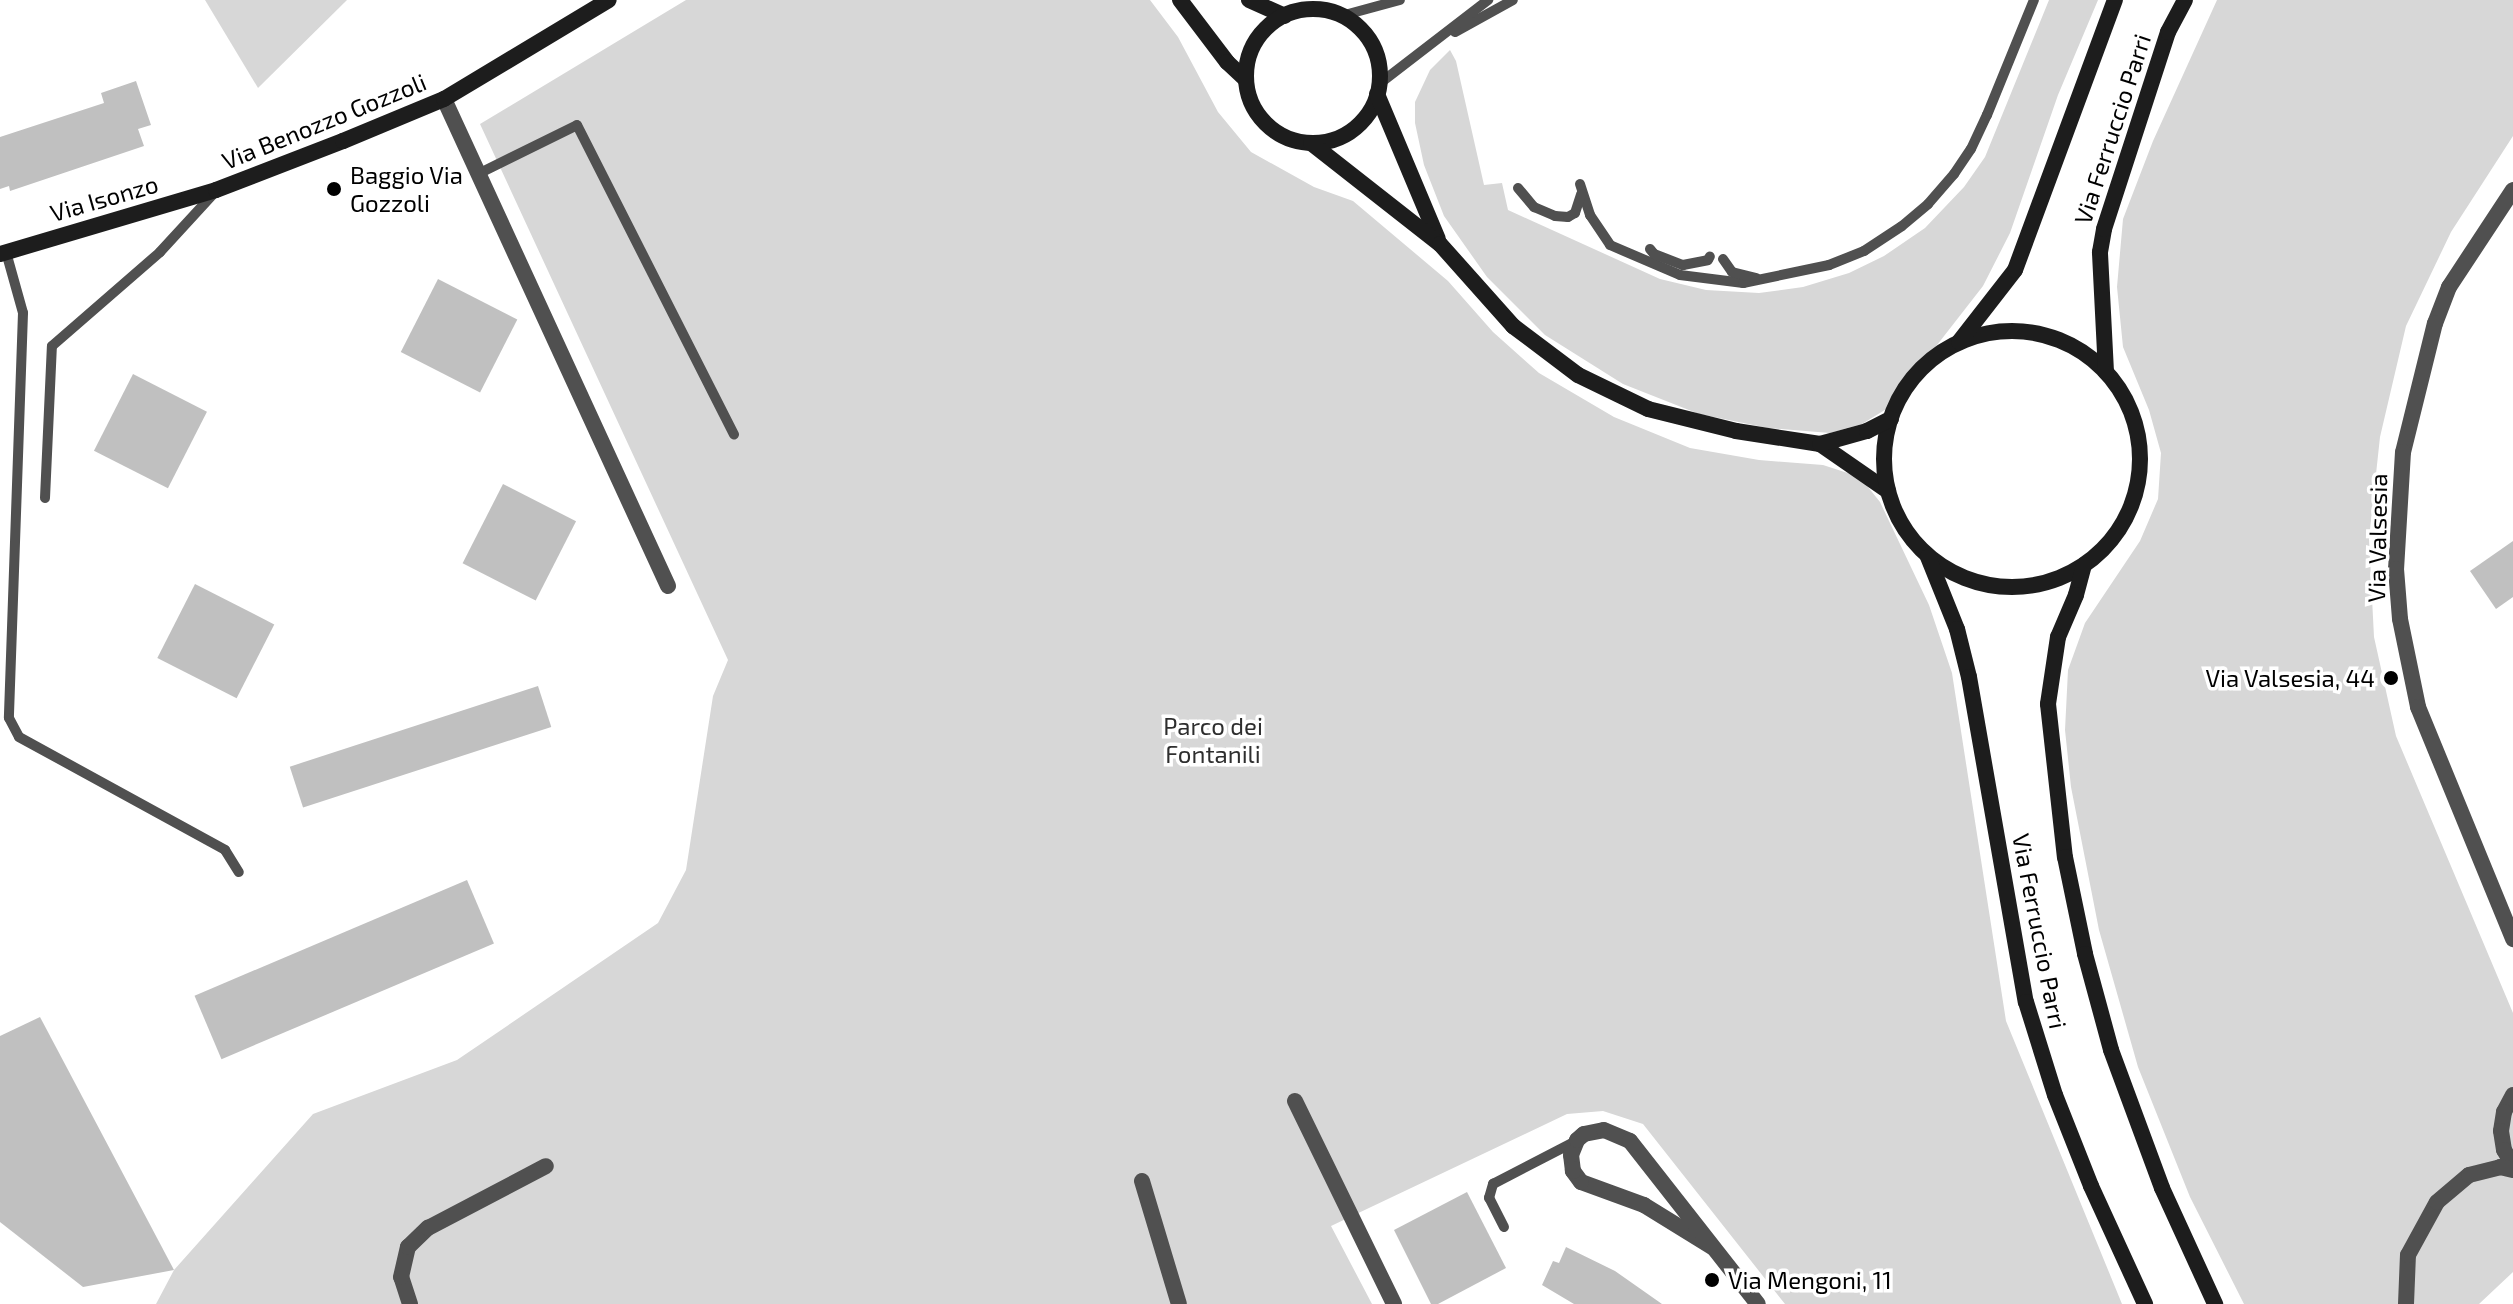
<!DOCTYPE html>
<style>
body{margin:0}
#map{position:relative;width:2513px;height:1304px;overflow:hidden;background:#fff;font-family:"Exo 2",sans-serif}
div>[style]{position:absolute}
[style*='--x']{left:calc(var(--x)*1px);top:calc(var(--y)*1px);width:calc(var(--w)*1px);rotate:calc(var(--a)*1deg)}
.green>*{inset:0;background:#d7d7d7}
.building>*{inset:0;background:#c0c0c0;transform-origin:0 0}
.lane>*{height:10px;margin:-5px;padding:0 5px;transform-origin:5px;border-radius:5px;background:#505050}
.street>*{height:16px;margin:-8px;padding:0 8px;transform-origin:8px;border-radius:8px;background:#505050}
.secondary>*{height:16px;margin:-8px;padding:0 8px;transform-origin:8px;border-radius:8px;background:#1d1d1d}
.secondary>.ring{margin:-8px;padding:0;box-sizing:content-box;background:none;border:16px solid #1d1d1d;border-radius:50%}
.dots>*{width:22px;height:22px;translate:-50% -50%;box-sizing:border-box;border:4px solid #fff;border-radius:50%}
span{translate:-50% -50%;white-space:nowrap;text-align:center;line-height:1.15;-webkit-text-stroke:7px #fff;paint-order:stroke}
.street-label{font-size:24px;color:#000}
.poi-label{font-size:24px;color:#000}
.left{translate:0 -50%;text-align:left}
.right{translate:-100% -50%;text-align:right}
.park-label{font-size:24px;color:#2e2e2e}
</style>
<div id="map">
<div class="green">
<i style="clip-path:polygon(205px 0,347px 0,258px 88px)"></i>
<i style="clip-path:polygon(686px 0,1150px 0,1178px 37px,1218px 112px,1251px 152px,1314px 187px,1353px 201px,1448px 281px,1493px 332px,1539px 373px,1614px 417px,1690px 448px,1759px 460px,1823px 465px,1860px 477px,1880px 502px,1929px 605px,1952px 673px,2006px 1021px,2122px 1304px,1785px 1304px,1643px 1124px,1603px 1111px,1567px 1114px,1331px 1226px,1372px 1304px,156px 1304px,174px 1270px,313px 1114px,457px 1060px,658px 923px,686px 870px,713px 696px,728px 660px,480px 124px)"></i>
<i style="clip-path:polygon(2049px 0,2098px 0,2058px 95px,2010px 233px,1983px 286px,1888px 408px,1862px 424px,1830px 433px,1768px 428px,1699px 414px,1623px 384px,1545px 335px,1487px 277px,1444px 216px,1424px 165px,1415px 123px,1415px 102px,1430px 70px,1450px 50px,1456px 61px,1484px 185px,1502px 183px,1508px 210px,1660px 279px,1706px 290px,1759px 293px,1803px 287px,1849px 273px,1884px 256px,1925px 228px,1964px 187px,1985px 157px)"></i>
<i style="clip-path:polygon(2217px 0,2513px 0,2513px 136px,2451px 232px,2406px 326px,2380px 437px,2369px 539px,2374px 637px,2396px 736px,2513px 1013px,2513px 1272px,2479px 1304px,2244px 1304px,2190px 1197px,2138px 1067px,2099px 930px,2071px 787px,2065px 730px,2068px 670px,2085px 623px,2140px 541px,2158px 499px,2161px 453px,2149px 410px,2123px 347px,2117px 287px,2123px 219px,2153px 141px)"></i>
</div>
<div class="building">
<i style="clip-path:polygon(136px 81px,151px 125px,138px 129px,144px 146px,10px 191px,9px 186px,0 189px,0 137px,104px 103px,101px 93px)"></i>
<i style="left:438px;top:279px;width:89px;height:82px;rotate:27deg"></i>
<i style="left:133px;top:374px;width:83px;height:86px;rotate:27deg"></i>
<i style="left:503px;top:484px;width:82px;height:89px;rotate:27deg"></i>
<i style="clip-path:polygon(2513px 541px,2513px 597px,2496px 609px,2470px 571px)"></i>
<i style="left:195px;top:584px;width:89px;height:83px;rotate:27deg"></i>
<i style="left:538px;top:686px;width:43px;height:261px;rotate:72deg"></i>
<i style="left:467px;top:880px;width:69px;height:296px;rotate:67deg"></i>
<i style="clip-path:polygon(40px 1017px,174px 1270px,83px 1287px,0 1222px,0 1036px)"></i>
<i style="clip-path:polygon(1467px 1192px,1506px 1268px,1438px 1304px,1431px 1304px,1394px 1230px)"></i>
<i style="clip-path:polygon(1566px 1247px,1615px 1271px,1662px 1304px,1574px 1304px,1542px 1285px,1553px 1261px,1559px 1263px)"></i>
</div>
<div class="lane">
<i style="--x:1341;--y:16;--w:61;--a:-15.2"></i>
<i style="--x:1455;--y:32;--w:66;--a:-28.9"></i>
<i style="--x:1379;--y:84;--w:138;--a:-37.6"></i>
<i style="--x:480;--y:173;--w:108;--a:-26.3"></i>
<i style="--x:577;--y:125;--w:347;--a:63.1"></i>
<i style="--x:1580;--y:184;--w:33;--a:72"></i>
<i style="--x:1590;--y:215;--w:36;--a:56"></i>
<i style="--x:1610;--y:245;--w:76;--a:23.2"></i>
<i style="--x:1680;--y:275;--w:64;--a:7.2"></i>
<i style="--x:1743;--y:283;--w:88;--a:-11.8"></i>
<i style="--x:1829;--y:265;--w:38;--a:-22"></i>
<i style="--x:1864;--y:251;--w:45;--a:-33.3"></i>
<i style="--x:1902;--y:226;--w:34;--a:-40"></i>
<i style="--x:1928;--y:204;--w:40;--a:-49"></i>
<i style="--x:1954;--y:174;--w:30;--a:-56"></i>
<i style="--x:1971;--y:149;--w:38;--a:-65"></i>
<i style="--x:1987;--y:115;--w:124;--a:-67.8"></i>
<i style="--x:1518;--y:188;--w:25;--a:50"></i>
<i style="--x:1534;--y:207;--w:23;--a:23"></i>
<i style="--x:1555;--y:216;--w:13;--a:4"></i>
<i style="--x:1568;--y:217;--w:8;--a:-30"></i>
<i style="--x:1575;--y:213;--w:20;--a:-72"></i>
<i style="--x:1650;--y:249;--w:6;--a:51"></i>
<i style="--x:1654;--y:254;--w:31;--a:21"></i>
<i style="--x:1683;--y:265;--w:25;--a:-11"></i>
<i style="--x:1708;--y:260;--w:4;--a:-63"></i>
<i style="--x:6;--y:252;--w:63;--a:74.4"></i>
<i style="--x:23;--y:313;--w:405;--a:92"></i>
<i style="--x:9;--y:718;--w:21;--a:62"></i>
<i style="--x:19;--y:737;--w:235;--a:28.7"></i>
<i style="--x:225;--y:850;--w:26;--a:58"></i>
<i style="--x:1723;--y:259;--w:16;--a:55"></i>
<i style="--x:1732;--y:272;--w:25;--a:14"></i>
<i style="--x:45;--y:498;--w:152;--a:-87.4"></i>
<i style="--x:52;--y:346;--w:143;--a:-41"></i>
<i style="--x:160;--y:252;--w:83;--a:-47.4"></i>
<i style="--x:1504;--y:1227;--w:33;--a:-117"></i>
<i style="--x:1489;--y:1198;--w:15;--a:-74"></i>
<i style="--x:1493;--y:1184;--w:93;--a:-27.4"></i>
</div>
<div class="street">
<i style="--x:444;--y:99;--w:536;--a:65.3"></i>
<i style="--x:2513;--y:190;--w:116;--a:123.4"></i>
<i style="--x:2449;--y:287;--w:39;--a:111"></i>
<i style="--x:2435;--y:323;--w:133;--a:103.9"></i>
<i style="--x:2403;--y:452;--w:117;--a:93.4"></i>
<i style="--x:2396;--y:569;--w:50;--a:85.4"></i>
<i style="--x:2400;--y:619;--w:90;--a:78.4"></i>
<i style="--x:2418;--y:707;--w:251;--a:67.7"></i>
<i style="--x:2513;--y:1095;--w:19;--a:118"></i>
<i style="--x:2504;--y:1112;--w:19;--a:99"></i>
<i style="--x:2501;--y:1131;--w:19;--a:81"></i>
<i style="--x:2504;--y:1150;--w:17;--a:59"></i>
<i style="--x:1295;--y:1101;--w:226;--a:64"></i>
<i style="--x:1142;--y:1181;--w:128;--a:73.3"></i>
<i style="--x:1712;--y:1247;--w:80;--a:-148.3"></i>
<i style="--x:1644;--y:1205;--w:67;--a:-159.9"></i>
<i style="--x:1581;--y:1182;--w:14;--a:-126"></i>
<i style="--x:1573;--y:1171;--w:16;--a:-97"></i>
<i style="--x:1571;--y:1155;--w:16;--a:-68"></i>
<i style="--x:1577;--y:1140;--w:9;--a:-41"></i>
<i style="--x:1584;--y:1134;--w:20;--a:-11"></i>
<i style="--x:1604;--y:1130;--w:28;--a:23"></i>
<i style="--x:1630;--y:1141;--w:207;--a:51.9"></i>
<i style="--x:410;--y:1304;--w:28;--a:-108"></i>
<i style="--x:401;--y:1277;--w:31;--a:-77"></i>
<i style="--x:408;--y:1247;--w:28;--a:-44"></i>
<i style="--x:428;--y:1228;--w:133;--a:-27.7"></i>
<i style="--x:2406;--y:1304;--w:49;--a:-87.7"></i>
<i style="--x:2408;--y:1255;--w:60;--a:-61.3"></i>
<i style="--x:2437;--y:1202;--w:42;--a:-40.2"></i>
<i style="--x:2469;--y:1175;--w:32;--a:-14"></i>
<i style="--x:2500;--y:1167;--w:13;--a:13"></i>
</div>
<div class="secondary">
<i style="--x:1180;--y:0;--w:78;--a:52.8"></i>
<i style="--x:1227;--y:62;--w:26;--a:43"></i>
<i style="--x:1249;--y:0;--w:39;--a:24"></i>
<i class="ring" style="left:1246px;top:9px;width:118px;height:118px"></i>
<i style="--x:1377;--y:94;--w:157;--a:67.2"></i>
<i style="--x:1311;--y:143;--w:164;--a:38.1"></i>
<i style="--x:1440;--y:244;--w:110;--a:48.3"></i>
<i style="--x:1513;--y:326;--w:81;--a:37"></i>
<i style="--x:1578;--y:375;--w:78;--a:25.9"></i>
<i style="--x:1648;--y:409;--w:91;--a:14"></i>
<i style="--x:1736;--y:431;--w:85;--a:8.8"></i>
<i style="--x:1820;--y:444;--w:83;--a:34.7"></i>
<i style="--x:0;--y:254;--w:225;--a:-16.5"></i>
<i style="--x:216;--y:190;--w:136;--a:-21.1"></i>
<i style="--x:343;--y:141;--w:109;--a:-22.6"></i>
<i style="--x:444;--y:99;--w:192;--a:-31"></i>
<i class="ring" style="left:1884px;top:331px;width:240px;height:240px"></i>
<i style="--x:1959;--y:342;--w:91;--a:-52.1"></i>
<i style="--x:2015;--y:270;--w:288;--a:-69.7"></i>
<i style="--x:2106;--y:372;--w:120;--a:-92.9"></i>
<i style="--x:2100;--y:252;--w:23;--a:-80"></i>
<i style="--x:2104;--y:229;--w:207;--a:-72"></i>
<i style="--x:2168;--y:32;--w:36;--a:-62"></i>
<i style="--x:1820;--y:444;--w:49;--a:-15.5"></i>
<i style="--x:1867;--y:431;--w:27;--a:-27"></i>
<i style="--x:1928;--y:557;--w:78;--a:68.1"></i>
<i style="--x:1957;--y:629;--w:49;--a:76"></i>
<i style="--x:1969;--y:677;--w:330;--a:80.1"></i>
<i style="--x:2026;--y:1002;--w:97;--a:72.7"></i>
<i style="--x:2055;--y:1095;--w:98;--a:68.4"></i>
<i style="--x:2091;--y:1186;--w:130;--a:65.4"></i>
<i style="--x:2084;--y:565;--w:31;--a:105"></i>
<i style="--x:2076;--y:595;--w:46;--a:113.2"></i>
<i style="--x:2058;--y:637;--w:68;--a:98.5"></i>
<i style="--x:2048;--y:704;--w:154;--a:83.7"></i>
<i style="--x:2065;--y:857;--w:99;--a:78.3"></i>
<i style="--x:2085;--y:954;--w:99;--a:74.8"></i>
<i style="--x:2111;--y:1050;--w:147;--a:69.7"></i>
<i style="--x:2162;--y:1188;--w:128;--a:65.4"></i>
</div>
<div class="dots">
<i style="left:334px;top:189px;background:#000"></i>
<i style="left:2391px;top:678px;background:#000"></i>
<i style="left:1712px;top:1280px;background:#000"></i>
</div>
<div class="street-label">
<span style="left:324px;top:121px;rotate:-22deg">Via Benozzo Gozzoli</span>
<span style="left:2112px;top:129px;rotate:-72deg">Via Ferruccio Parri</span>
<span style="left:104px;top:198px;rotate:-16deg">Via Isonzo</span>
<span style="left:2377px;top:538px;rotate:-89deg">Via Valsesia</span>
<span style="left:2040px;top:931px;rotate:79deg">Via Ferruccio Parri</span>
</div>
<div class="poi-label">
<span class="left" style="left:350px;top:189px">Baggio Via<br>Gozzoli</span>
<span class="right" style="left:2375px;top:678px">Via Valsesia, 44</span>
<span class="left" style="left:1728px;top:1280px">Via Mengoni, 11</span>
</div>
<div class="park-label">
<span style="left:1213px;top:740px">Parco dei<br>Fontanili</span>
</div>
</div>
